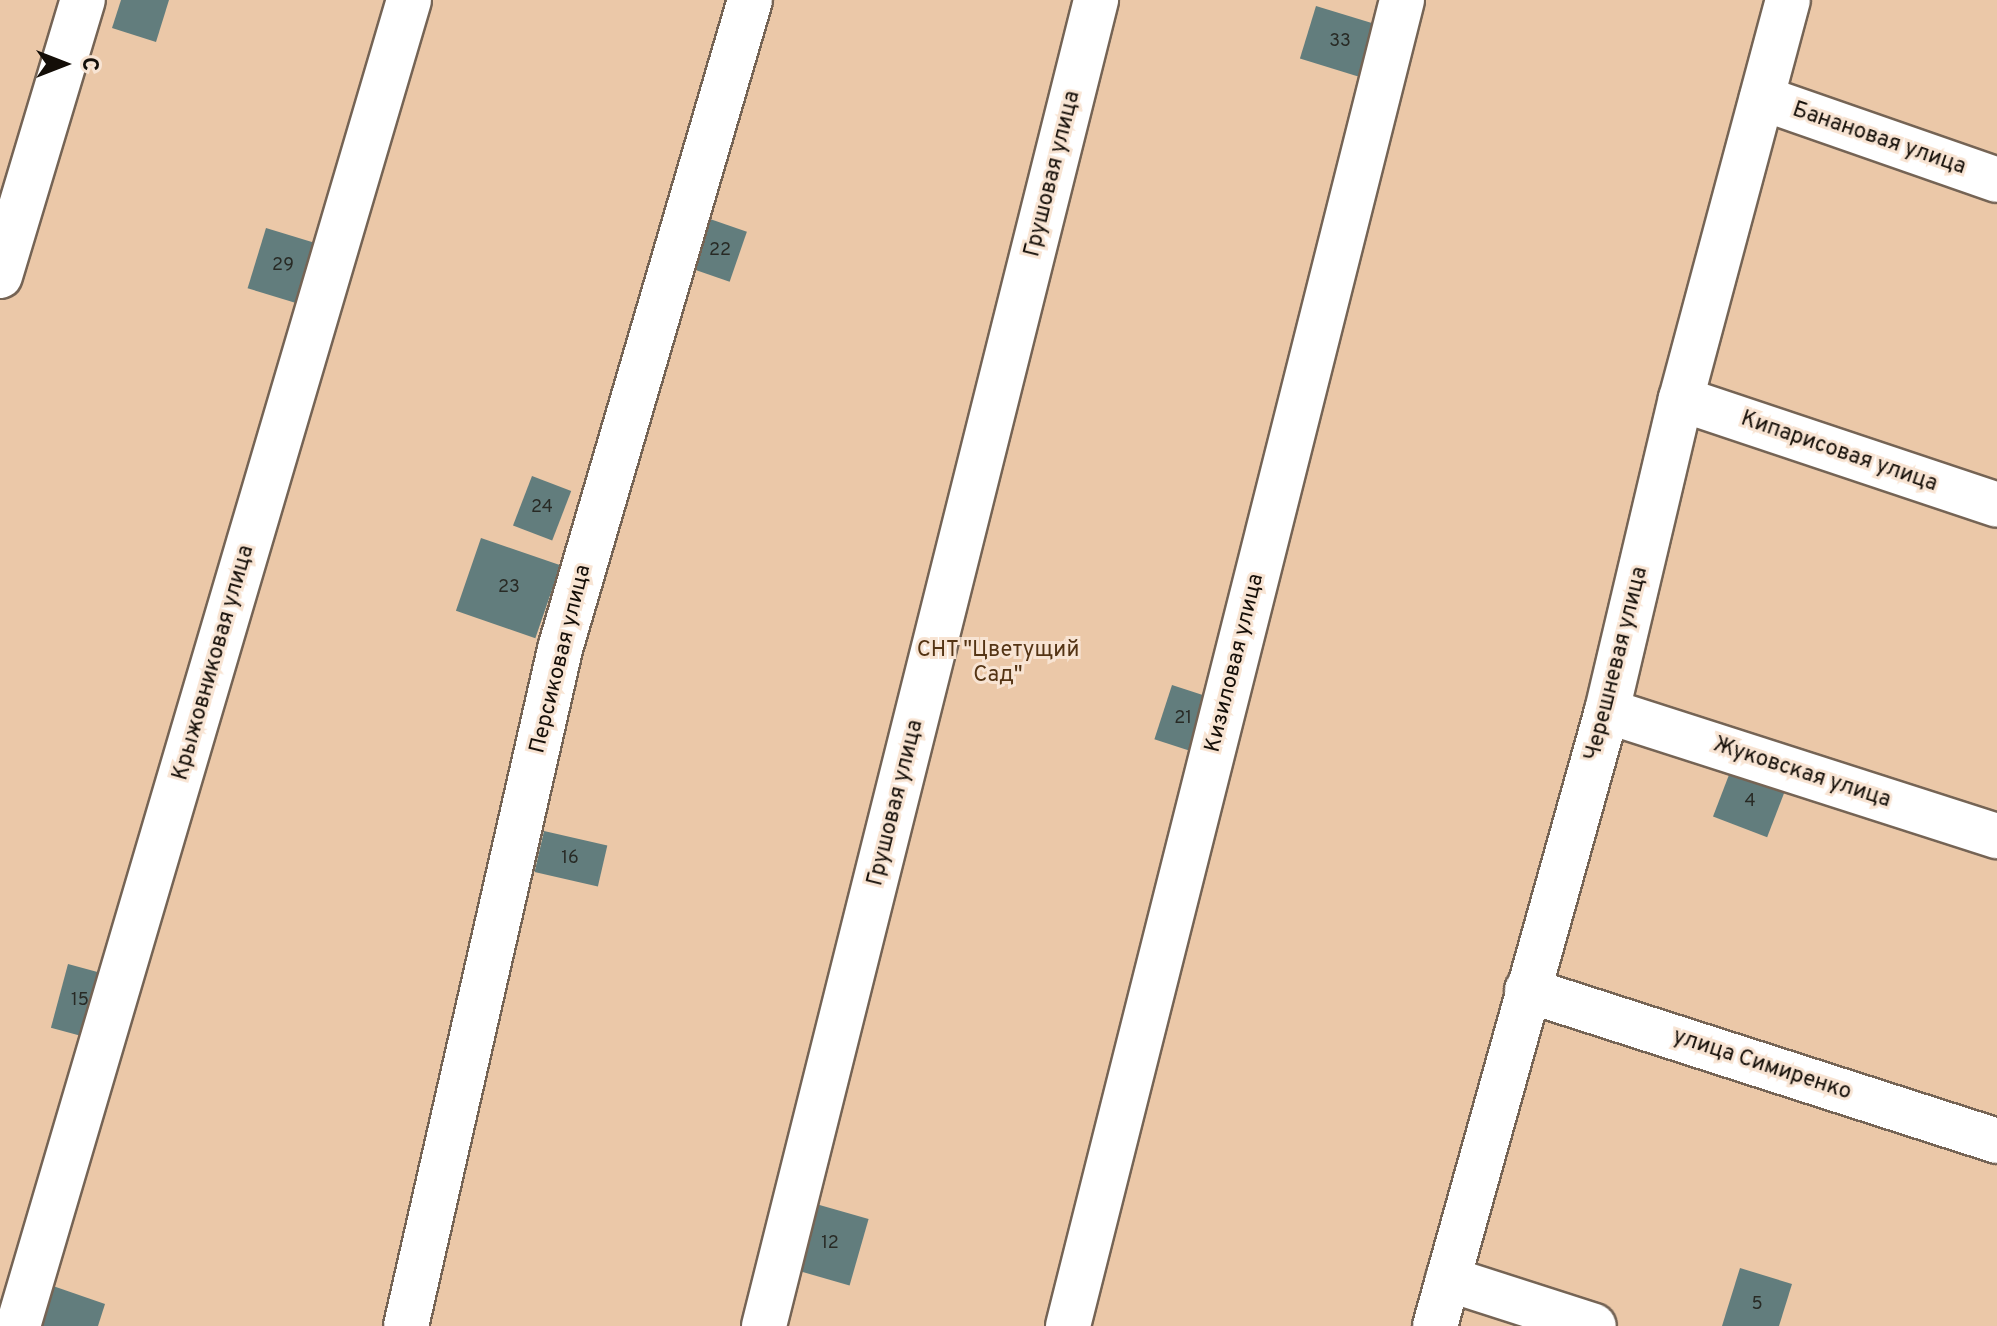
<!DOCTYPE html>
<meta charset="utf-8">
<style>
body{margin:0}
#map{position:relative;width:1997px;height:1326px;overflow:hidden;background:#f8e4d3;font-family:Overpass,sans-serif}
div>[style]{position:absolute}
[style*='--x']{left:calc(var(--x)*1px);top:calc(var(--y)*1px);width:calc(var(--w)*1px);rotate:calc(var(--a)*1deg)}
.green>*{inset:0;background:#ebc8a8;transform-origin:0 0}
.building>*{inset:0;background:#627d7d;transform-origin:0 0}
.roads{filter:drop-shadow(2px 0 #756455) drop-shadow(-2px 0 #756455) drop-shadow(0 2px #756455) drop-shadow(0 -2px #756455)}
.minor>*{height:44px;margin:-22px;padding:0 22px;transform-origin:22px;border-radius:22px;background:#fff}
span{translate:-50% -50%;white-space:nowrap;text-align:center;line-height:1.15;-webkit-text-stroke:6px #f8e4d3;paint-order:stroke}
.number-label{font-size:18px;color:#282a25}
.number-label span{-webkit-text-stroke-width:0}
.street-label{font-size:22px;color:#140e08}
.park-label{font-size:22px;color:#543414}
.north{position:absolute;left:24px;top:24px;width:80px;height:80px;-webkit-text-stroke:6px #f8e4d3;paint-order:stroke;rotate:90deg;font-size:22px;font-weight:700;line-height:32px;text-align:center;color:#140e08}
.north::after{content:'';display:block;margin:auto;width:28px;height:36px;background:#140e08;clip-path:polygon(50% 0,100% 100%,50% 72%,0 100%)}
</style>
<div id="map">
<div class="green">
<i style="left:0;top:0;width:1997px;height:1326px"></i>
</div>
<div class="building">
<i style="clip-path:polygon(121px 0,169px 0,156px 42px,112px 28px)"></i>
<i style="left:1316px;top:6px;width:66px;height:55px;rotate:17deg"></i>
<i style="left:710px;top:219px;width:39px;height:53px;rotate:19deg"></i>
<i style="left:266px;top:228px;width:54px;height:63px;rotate:17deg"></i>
<i style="left:532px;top:476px;width:42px;height:53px;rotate:21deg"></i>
<i style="left:481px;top:538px;width:84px;height:77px;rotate:19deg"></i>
<i style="left:1172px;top:685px;width:42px;height:57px;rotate:18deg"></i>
<i style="left:1732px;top:767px;width:58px;height:53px;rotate:21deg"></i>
<i style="left:544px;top:831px;width:65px;height:42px;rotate:13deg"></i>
<i style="left:68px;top:964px;width:43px;height:66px;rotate:15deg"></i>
<i style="left:809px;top:1202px;width:62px;height:69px;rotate:16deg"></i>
<i style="clip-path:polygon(1740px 1268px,1792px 1284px,1779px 1326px,1722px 1326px)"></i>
<i style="clip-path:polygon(53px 1286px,105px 1304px,98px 1326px,40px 1326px)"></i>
</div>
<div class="roads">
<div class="minor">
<i style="--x:1762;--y:98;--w:249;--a:19.2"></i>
<i style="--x:0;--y:276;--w:288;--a:-73.3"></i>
<i style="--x:1681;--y:399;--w:333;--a:18.5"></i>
<i style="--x:1607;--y:711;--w:410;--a:17.8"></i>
<i style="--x:1527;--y:990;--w:494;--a:17.8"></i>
<i style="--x:1448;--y:1279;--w:153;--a:17.8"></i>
<i style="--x:18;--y:1326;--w:1382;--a:-73.57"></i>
<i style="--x:406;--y:1326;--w:694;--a:-77.18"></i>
<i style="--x:560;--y:649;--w:676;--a:-73.68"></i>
<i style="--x:764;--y:1326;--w:1367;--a:-75.94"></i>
<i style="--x:1068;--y:1326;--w:1367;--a:-75.86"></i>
<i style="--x:1435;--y:1326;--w:639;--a:-74.38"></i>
<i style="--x:1607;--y:711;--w:321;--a:-76.7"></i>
<i style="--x:1681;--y:399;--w:413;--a:-75"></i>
</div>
</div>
<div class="number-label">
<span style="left:1340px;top:42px">33</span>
<span style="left:720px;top:251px">22</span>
<span style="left:283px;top:266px">29</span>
<span style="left:542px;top:508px">24</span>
<span style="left:509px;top:588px">23</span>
<span style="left:1183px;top:719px">21</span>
<span style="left:1750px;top:802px">4</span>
<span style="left:570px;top:859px">16</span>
<span style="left:80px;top:1001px">15</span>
<span style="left:830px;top:1244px">12</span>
<span style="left:1757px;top:1305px">5</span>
</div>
<div class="street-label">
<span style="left:1879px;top:139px;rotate:19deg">Банановая улица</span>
<span style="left:1053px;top:174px;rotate:-76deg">Грушовая улица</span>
<span style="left:1839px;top:452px;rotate:19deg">Кипарисовая улица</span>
<span style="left:561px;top:659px;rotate:-76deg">Персиковая улица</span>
<span style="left:214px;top:663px;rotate:-74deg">Крыжовниковая улица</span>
<span style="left:1235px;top:663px;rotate:-76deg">Кизиловая улица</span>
<span style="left:1617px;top:664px;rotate:-76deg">Черешневая улица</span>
<span style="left:1802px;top:773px;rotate:18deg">Жуковская улица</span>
<span style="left:896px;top:803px;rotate:-76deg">Грушовая улица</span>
<span style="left:1762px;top:1065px;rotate:18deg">улица Симиренко</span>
</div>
<div class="park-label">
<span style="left:998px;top:663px">СНТ "Цветущий<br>Сад"</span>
</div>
<div class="north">С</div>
</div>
